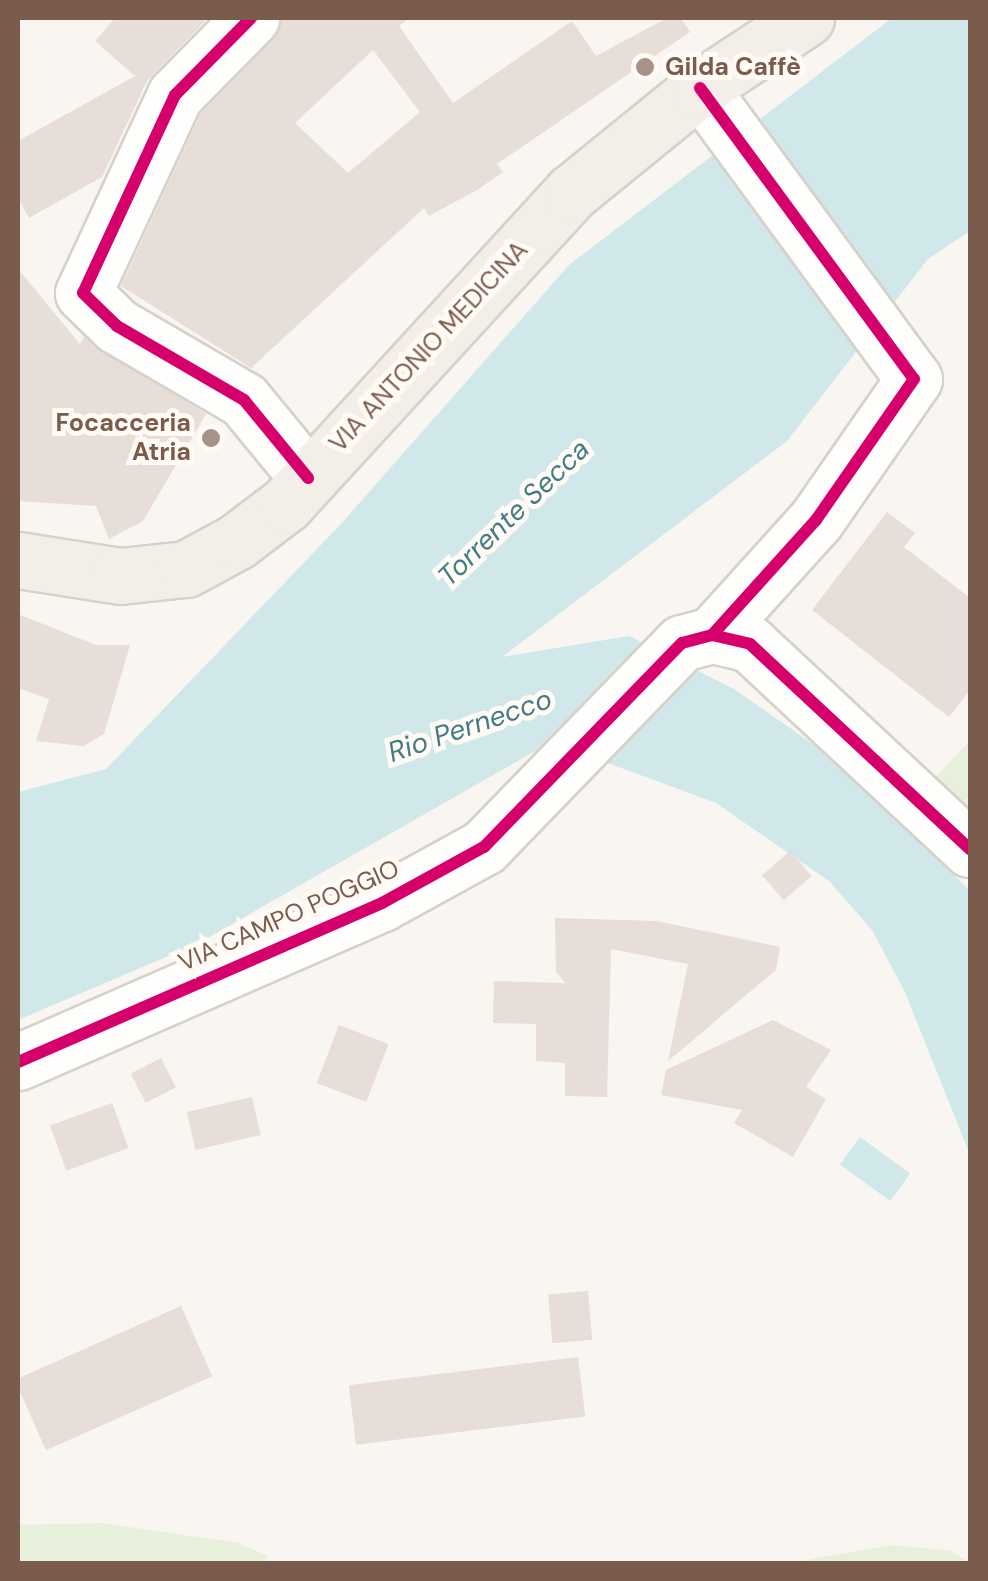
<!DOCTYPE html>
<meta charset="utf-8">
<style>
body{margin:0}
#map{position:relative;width:988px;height:1581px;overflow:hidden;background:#f9f5f0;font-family:"DM Sans",sans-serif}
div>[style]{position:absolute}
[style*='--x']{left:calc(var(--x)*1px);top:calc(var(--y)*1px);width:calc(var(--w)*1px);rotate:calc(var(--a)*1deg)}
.green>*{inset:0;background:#e7f0db}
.water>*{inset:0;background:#d0e8ea;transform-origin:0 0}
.building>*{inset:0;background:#e6ded7;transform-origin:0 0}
.roads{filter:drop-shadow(2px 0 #d7d1cb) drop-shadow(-2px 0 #d7d1cb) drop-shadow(0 2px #d7d1cb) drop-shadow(0 -2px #d7d1cb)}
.minor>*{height:55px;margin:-27.5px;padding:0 27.5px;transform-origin:27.5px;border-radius:27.5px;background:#fefefd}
.major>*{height:55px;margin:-27.5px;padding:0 27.5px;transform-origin:27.5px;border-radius:27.5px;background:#f3eee8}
.cycleway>*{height:12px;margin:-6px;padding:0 6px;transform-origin:6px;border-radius:6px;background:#d6006c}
.dots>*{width:28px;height:28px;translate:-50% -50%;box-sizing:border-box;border:5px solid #fffaf3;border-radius:50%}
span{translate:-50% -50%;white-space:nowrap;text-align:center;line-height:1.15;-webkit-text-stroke:10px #fffaf3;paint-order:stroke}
.poi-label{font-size:25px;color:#7a5c4d;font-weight:700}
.left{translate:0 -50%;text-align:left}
.right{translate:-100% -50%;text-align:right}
.street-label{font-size:25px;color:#7a5c4d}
.water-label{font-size:28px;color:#437c86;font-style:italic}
.frame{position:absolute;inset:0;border:20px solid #7a5c4d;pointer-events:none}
</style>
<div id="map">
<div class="green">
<i style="clip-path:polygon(970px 740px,970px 817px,935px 778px)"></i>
<i style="clip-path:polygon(101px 1523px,238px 1543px,268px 1556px,265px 1564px,18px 1563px,18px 1525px)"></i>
<i style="clip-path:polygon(891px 1545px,952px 1551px,969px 1563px,790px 1563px)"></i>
</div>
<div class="water">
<i style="clip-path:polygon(892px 18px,970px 18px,970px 231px,928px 259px,787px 441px,502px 657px,629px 636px,734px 689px,853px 772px,970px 891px,970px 1155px,905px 992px,872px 930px,829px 881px,716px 803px,551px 742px,199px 943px,18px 1020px,18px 792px,106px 769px,340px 525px,569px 265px)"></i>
<i style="left:860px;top:1137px;width:62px;height:34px;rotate:36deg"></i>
</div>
<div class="building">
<i style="clip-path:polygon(115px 18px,208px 18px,147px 81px,102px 177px,29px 218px,18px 198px,18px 141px,135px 76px,95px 41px)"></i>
<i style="clip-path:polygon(evenodd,281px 18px,409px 18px,399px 26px,453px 103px,572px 21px,596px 56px,667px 18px,681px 18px,690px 32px,497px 164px,503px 172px,477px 190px,429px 216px,424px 208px,251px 368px,121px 286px,201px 113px,273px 40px,281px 18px,373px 50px,420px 112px,348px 173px,295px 123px,373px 50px)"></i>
<i style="clip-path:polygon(18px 269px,80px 344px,84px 337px,206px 414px,143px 521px,109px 539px,96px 506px,18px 501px)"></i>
<i style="clip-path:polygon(887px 512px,915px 533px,904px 547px,970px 598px,970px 690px,949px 717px,812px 610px)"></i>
<i style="clip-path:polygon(18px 614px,96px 645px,130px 645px,104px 734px,83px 746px,36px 741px,49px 699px,18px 688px)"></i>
<i style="left:790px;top:851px;width:33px;height:37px;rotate:49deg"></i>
<i style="clip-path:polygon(555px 918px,657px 921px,780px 947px,776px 970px,668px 1061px,688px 964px,611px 949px,607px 1097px,565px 1096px,565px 1063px,536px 1061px,536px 1024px,493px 1023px,494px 981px,565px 983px,556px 972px)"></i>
<i style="clip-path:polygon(773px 1020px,831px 1050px,806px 1087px,826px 1099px,793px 1157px,734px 1123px,742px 1110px,661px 1095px,666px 1070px)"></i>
<i style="left:339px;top:1025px;width:53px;height:62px;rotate:21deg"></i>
<i style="left:161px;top:1058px;width:33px;height:34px;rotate:63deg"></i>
<i style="left:252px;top:1097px;width:39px;height:67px;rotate:77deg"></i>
<i style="left:112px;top:1103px;width:48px;height:66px;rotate:70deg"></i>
<i style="left:588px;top:1291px;width:49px;height:40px;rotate:85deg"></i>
<i style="left:181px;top:1306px;width:77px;height:182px;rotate:66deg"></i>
<i style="left:578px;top:1357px;width:60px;height:231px;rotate:83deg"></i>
</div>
<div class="roads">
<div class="minor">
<i style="--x:251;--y:18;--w:108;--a:134.6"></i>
<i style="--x:175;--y:95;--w:218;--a:114.9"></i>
<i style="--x:83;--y:293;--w:47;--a:44.1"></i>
<i style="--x:117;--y:326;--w:147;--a:30.2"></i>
<i style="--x:244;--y:400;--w:101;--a:50.6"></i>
<i style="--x:700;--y:88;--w:361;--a:53.7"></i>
<i style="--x:914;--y:379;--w:172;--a:124.8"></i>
<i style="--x:816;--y:520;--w:155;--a:132.1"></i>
<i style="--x:18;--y:1062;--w:397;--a:-23.6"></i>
<i style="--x:382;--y:903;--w:116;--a:-28.8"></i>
<i style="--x:484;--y:847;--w:284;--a:-45.9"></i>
<i style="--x:682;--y:643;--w:31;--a:-15"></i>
<i style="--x:712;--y:635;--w:39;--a:13"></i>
<i style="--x:750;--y:644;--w:301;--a:43"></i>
</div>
<div class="major">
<i style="--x:18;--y:560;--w:103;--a:8.9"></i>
<i style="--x:120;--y:576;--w:66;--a:-6.1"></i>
<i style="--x:186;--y:569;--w:57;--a:-28.4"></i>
<i style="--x:236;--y:542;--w:63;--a:-37.2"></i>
<i style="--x:286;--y:504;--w:423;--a:-47.5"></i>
<i style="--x:572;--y:192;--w:165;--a:-39.1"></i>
<i style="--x:700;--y:88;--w:127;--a:-33.4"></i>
</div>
</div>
<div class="cycleway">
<i style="--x:251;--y:18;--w:108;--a:134.6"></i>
<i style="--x:175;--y:95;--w:218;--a:114.9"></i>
<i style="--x:83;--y:293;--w:47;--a:44.1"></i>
<i style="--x:117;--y:326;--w:147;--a:30.2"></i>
<i style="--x:244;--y:400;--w:101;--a:50.6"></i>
<i style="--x:700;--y:88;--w:361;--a:53.7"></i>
<i style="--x:914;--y:379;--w:172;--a:124.8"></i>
<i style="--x:816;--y:520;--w:155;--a:132.1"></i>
<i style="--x:18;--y:1062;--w:397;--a:-23.6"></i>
<i style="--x:382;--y:903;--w:116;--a:-28.8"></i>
<i style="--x:484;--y:847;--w:284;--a:-45.9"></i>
<i style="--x:682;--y:643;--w:31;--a:-15"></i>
<i style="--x:712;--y:635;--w:39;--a:13"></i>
<i style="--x:750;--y:644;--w:301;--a:43"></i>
</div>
<div class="dots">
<i style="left:645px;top:67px;background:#a69286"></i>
<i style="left:211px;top:438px;background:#a69286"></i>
</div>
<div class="poi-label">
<span class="left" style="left:665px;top:67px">Gilda Caffè</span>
<span class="right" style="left:191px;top:438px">Focacceria<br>Atria</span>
</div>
<div class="street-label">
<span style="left:429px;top:347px;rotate:-47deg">VIA ANTONIO MEDICINA</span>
<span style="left:289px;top:916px;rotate:-24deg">VIA CAMPO POGGIO</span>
</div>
<div class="water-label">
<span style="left:514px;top:513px;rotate:-44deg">Torrente Secca</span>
<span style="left:470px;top:726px;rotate:-19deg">Rio Pernecco</span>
</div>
<div class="frame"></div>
</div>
